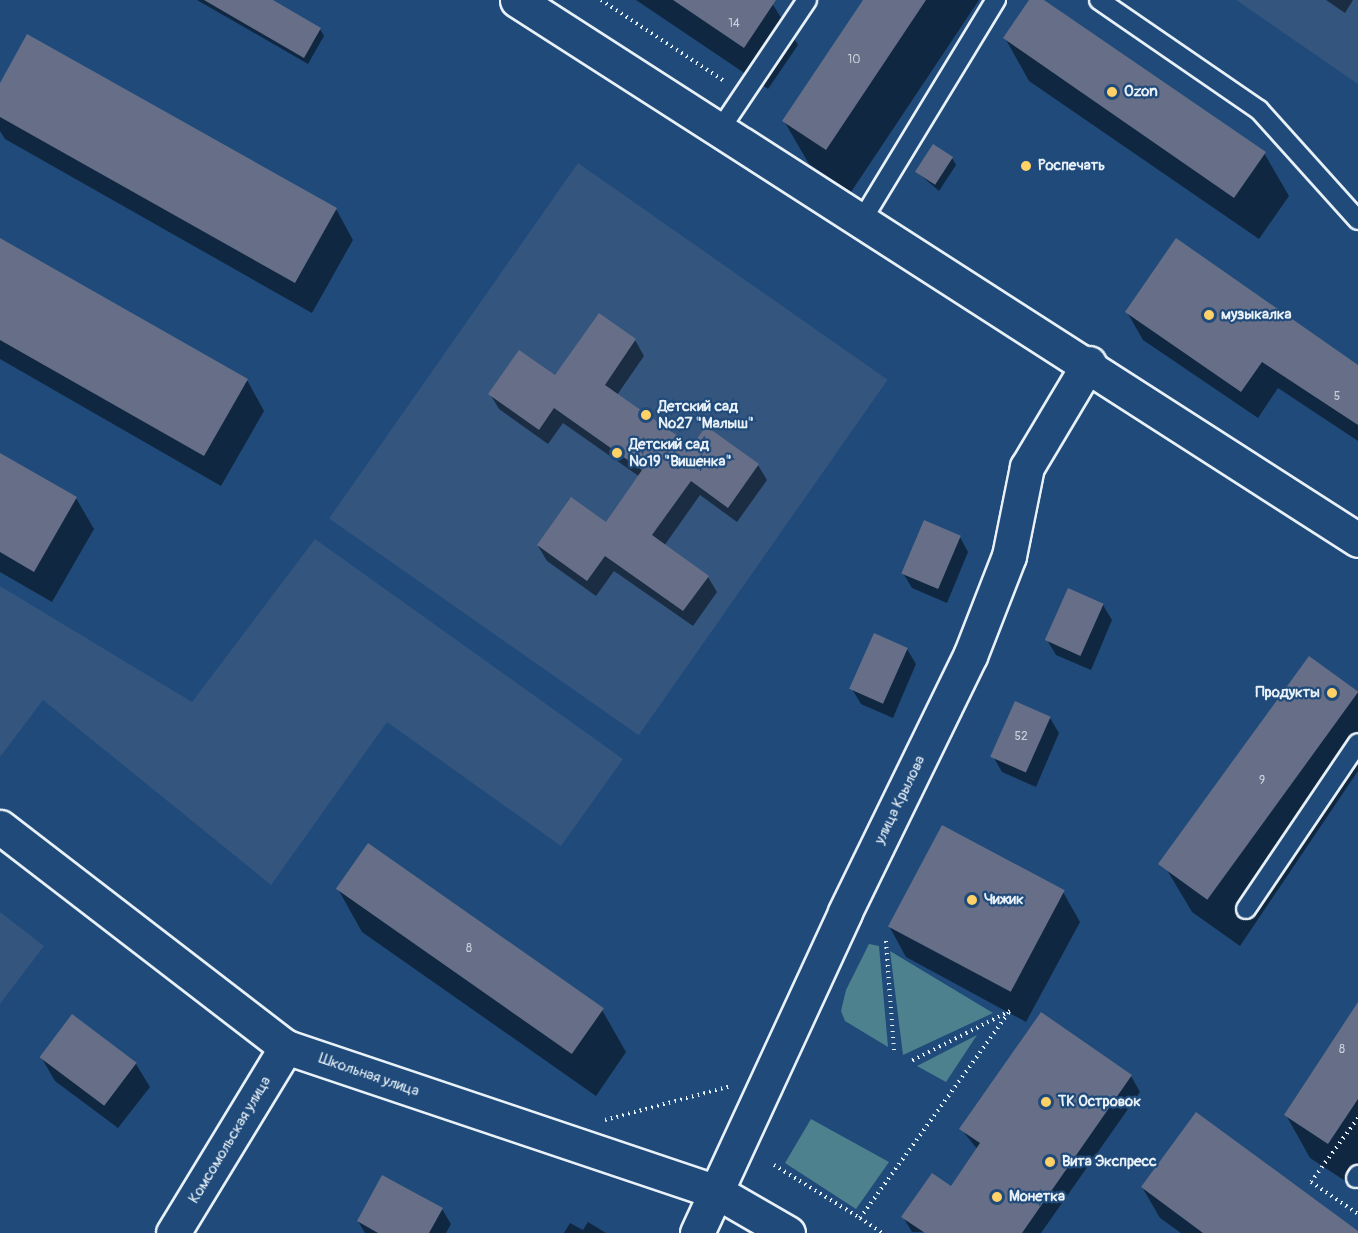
<!DOCTYPE html>
<meta charset="utf-8">
<style>
body{margin:0}
#map{position:relative;width:1358px;height:1233px;overflow:hidden;background:#1f4a7a;font-family:Pangolin,sans-serif}
div>[style]{position:absolute}
[style*='--x']{left:calc(var(--x)*1px);top:calc(var(--y)*1px);width:calc(var(--w)*1px);rotate:calc(var(--a)*1deg)}
.built>*{inset:0;background:#34557e;transform-origin:0 0}
.green>*{inset:0;background:#4d818e}
.shadow>*{inset:0;background:#0007}
.building>*{inset:0;background:#666f87;transform-origin:0 0}
.path>*{height:4px;margin-top:-2px;transform-origin:0;background:repeating-linear-gradient(90deg,#e8f1f8 0 1.5px,transparent 0 6px)}
.roads{filter:drop-shadow(2px 0 #e8f1f8) drop-shadow(-2px 0 #e8f1f8) drop-shadow(0 2px #e8f1f8) drop-shadow(0 -2px #e8f1f8)}
.service>*{height:18px;margin:-9px;padding:0 9px;transform-origin:9px;border-radius:9px;background:#1f4a7a}
.minor>*{height:33px;margin:-16.5px;padding:0 16.5px;transform-origin:16.5px;border-radius:16.5px;background:#1f4a7a}
.tertiary>*{height:33px;margin:-16.5px;padding:0 16.5px;transform-origin:16.5px;border-radius:16.5px;background:#1f4a7a}
.dots>*{width:16px;height:16px;translate:-50% -50%;box-sizing:border-box;border:3px solid #1f4a7a;border-radius:50%}
span{translate:-50% -50%;white-space:nowrap;text-align:center;line-height:1.15;-webkit-text-stroke:4.5px #1f4a7a;paint-order:stroke}
.number-label{font-size:12px;color:#c8d0dc}
.number-label span{-webkit-text-stroke-width:0}
.poi-label{font-size:15px;color:#e8f1f8;font-weight:700}
.left{translate:0 -50%;text-align:left}
.right{translate:-100% -50%;text-align:right}
.street-label{font-size:15px;color:#e8f1f8}
</style>
<div id="map">
<div class="built">
<i style="clip-path:polygon(1236px 0,1358px 0,1358px 84px)"></i>
<i style="left:578px;top:163px;width:378px;height:434px;rotate:35deg"></i>
<i style="clip-path:polygon(315px 539px,623px 759px,561px 846px,387px 722px,271px 885px,43px 700px,0 757px,0 586px,192px 702px)"></i>
<i style="clip-path:polygon(0 912px,44px 946px,0 1004px)"></i>
</div>
<div class="green">
<i style="clip-path:polygon(869px 944px,879px 946px,888px 1047px,845px 1021px,841px 1011px,846px 990px)"></i>
<i style="clip-path:polygon(890px 951px,993px 1013px,903px 1055px)"></i>
<i style="clip-path:polygon(977px 1035px,946px 1082px,917px 1066px)"></i>
<i style="clip-path:polygon(811px 1119px,889px 1162px,856px 1209px,785px 1163px)"></i>
</div>
<div class="shadow">
<i style="clip-path:polygon(197px 0,270px 0,320px 29px,324px 36px,308px 64px)"></i>
<i style="clip-path:polygon(636px 0,770px 0,798px 45px,768px 89px)"></i>
<i style="clip-path:polygon(865px 0,979px 0,851px 192px,809px 164px,784px 121px)"></i>
<i style="clip-path:polygon(1031px 0,1042px 0,1264px 153px,1289px 196px,1259px 239px,1029px 81px,1005px 38px)"></i>
<i style="clip-path:polygon(1326px 0,1353px 0,1345px 13px)"></i>
<i style="clip-path:polygon(0 86px,336px 209px,353px 240px,312px 313px,5px 139px,0 131px)"></i>
<i style="clip-path:polygon(952px 158px,956px 165px,939px 191px,917px 172px)"></i>
<i style="clip-path:polygon(0 240px,247px 380px,264px 411px,221px 486px,0 359px)"></i>
<i style="clip-path:polygon(1127px 312px,1358px 367px,1358px 441px,1278px 388px,1258px 418px,1143px 340px)"></i>
<i style="clip-path:polygon(599px 315px,635px 340px,644px 356px,617px 395px,692px 448px,758px 465px,767px 480px,737px 522px,700px 495px,664px 546px,708px 577px,717px 592px,693px 626px,614px 571px,596px 596px,547px 561px,538px 546px,606px 524px,640px 477px,563px 423px,548px 444px,499px 409px,490px 394px,555px 377px)"></i>
<i style="clip-path:polygon(0 455px,76px 498px,94px 529px,52px 602px,0 572px)"></i>
<i style="clip-path:polygon(960px 537px,968px 552px,947px 603px,912px 588px,903px 573px)"></i>
<i style="clip-path:polygon(1103px 605px,1112px 620px,1091px 670px,1056px 655px,1047px 640px)"></i>
<i style="clip-path:polygon(907px 649px,916px 664px,893px 718px,861px 704px,852px 689px)"></i>
<i style="clip-path:polygon(1309px 658px,1358px 692px,1358px 771px,1240px 946px,1192px 912px,1167px 870px)"></i>
<i style="clip-path:polygon(1050px 718px,1059px 733px,1036px 787px,1002px 772px,993px 756px)"></i>
<i style="clip-path:polygon(338px 889px,602px 1010px,626px 1052px,596px 1096px,362px 932px)"></i>
<i style="clip-path:polygon(1063px 892px,1080px 922px,1026px 1022px,906px 957px,889px 926px)"></i>
<i style="clip-path:polygon(1358px 1005px,1358px 1179px,1353px 1186px,1310px 1158px,1286px 1115px)"></i>
<i style="clip-path:polygon(41px 1057px,136px 1064px,150px 1087px,118px 1128px,55px 1081px)"></i>
<i style="clip-path:polygon(1131px 1076px,1140px 1092px,1041px 1233px,912px 1232px,903px 1217px,951px 1188px,978px 1150px,961px 1129px)"></i>
<i style="clip-path:polygon(1142px 1187px,1358px 1232px,1358px 1233px,1181px 1233px,1160px 1218px)"></i>
<i style="clip-path:polygon(442px 1209px,451px 1224px,446px 1233px,365px 1233px,358px 1221px)"></i>
<i style="clip-path:polygon(588px 1222px,606px 1233px,564px 1233px,570px 1223px,583px 1230px)"></i>
</div>
<div class="building">
<i style="clip-path:polygon(204px 0,273px 0,321px 28px,304px 58px)"></i>
<i style="clip-path:polygon(673px 0,776px 0,744px 48px)"></i>
<i style="clip-path:polygon(863px 0,926px 0,826px 150px,782px 121px)"></i>
<i style="clip-path:polygon(1029px 0,1044px 0,1266px 152px,1234px 198px,1003px 38px)"></i>
<i style="clip-path:polygon(27px 34px,337px 208px,295px 283px,0 117px,0 83px)"></i>
<i style="left:933px;top:144px;width:24px;height:33px;rotate:33deg"></i>
<i style="clip-path:polygon(0 238px,248px 379px,204px 456px,0 340px)"></i>
<i style="clip-path:polygon(1176px 238px,1358px 365px,1358px 425px,1262px 362px,1241px 392px,1125px 312px)"></i>
<i style="clip-path:polygon(599px 313px,636px 339px,605px 385px,692px 446px,706px 426px,759px 464px,728px 508px,691px 481px,652px 535px,709px 576px,683px 611px,605px 556px,587px 581px,537px 545px,571px 497px,606px 522px,642px 470px,554px 408px,539px 430px,488px 394px,519px 350px,555px 375px)"></i>
<i style="clip-path:polygon(0 453px,77px 497px,34px 572px,0 552px)"></i>
<i style="left:924px;top:520px;width:40px;height:58px;rotate:23deg"></i>
<i style="left:1068px;top:588px;width:39px;height:57px;rotate:24deg"></i>
<i style="left:874px;top:633px;width:37px;height:61px;rotate:24deg"></i>
<i style="left:1309px;top:656px;width:61px;height:257px;rotate:36deg"></i>
<i style="left:1015px;top:701px;width:39px;height:61px;rotate:24deg"></i>
<i style="left:942px;top:825px;width:139px;height:115px;rotate:28deg"></i>
<i style="left:368px;top:843px;width:288px;height:56px;rotate:35deg"></i>
<i style="clip-path:polygon(1358px 1002px,1358px 1099px,1328px 1144px,1284px 1115px)"></i>
<i style="clip-path:polygon(1041px 1012px,1132px 1075px,1022px 1233px,925px 1233px,901px 1217px,932px 1173px,951px 1186px,980px 1143px,959px 1129px)"></i>
<i style="left:72px;top:1014px;width:81px;height:54px;rotate:37deg"></i>
<i style="clip-path:polygon(1196px 1112px,1358px 1231px,1358px 1233px,1203px 1233px,1141px 1187px)"></i>
<i style="clip-path:polygon(382px 1175px,443px 1208px,429px 1233px,378px 1233px,357px 1221px)"></i>
</div>
<div class="path">
<i style="--x:601;--y:0;--w:149;--a:33.3"></i>
<i style="--x:886;--y:941;--w:110;--a:85.8"></i>
<i style="--x:1358;--y:1118;--w:79;--a:126.3"></i>
<i style="--x:1311;--y:1182;--w:57;--a:34.2"></i>
<i style="--x:605;--y:1120;--w:131;--a:-15.1"></i>
<i style="--x:774;--y:1165;--w:101;--a:31.6"></i>
<i style="--x:860;--y:1218;--w:256;--a:-54.1"></i>
<i style="--x:1010;--y:1011;--w:113;--a:153.2"></i>
<i style="--x:860;--y:1218;--w:27;--a:34"></i>
</div>
<div class="roads">
<div class="service">
<i style="--x:1099;--y:0;--w:194;--a:34.5"></i>
<i style="--x:1259;--y:110;--w:148;--a:48"></i>
<i style="--x:719;--y:131;--w:158;--a:-56.1"></i>
<i style="--x:862;--y:220;--w:258;--a:-58.7"></i>
<i style="--x:1246;--y:909;--w:200;--a:-56"></i>
<i style="--x:1356;--y:1178;--w:4;--a:-56"></i>
</div>
<div class="minor">
<i style="--x:0;--y:827;--w:361;--a:37.6"></i>
<i style="--x:286;--y:1047;--w:455;--a:18.6"></i>
<i style="--x:717;--y:1192;--w:82;--a:30"></i>
<i style="--x:173;--y:1233;--w:218;--a:-58.7"></i>
</div>
<div class="tertiary">
<i style="--x:517;--y:0;--w:999;--a:32.7"></i>
<i style="--x:697;--y:1233;--w:353;--a:-65.2"></i>
<i style="--x:845;--y:912;--w:285;--a:-64"></i>
<i style="--x:970;--y:656;--w:107;--a:-68.7"></i>
<i style="--x:1009;--y:556;--w:91;--a:-78.6"></i>
<i style="--x:1027;--y:467;--w:121;--a:-59.2"></i>
</div>
</div>
<div class="dots">
<i style="left:1112px;top:92px;background:#ffd166"></i>
<i style="left:1026px;top:166px;background:#ffd166"></i>
<i style="left:1209px;top:315px;background:#ffd166"></i>
<i style="left:646px;top:415px;background:#ffd166"></i>
<i style="left:617px;top:453px;background:#ffd166"></i>
<i style="left:1332px;top:693px;background:#ffd166"></i>
<i style="left:972px;top:900px;background:#ffd166"></i>
<i style="left:1046px;top:1102px;background:#ffd166"></i>
<i style="left:1050px;top:1162px;background:#ffd166"></i>
<i style="left:997px;top:1197px;background:#ffd166"></i>
</div>
<div class="number-label">
<span style="left:734px;top:24px">14</span>
<span style="left:854px;top:60px">10</span>
<span style="left:1337px;top:397px">5</span>
<span style="left:1021px;top:737px">52</span>
<span style="left:1262px;top:781px">9</span>
<span style="left:469px;top:949px">8</span>
<span style="left:1342px;top:1050px">8</span>
</div>
<div class="poi-label">
<span class="left" style="left:1124px;top:92px">Ozon</span>
<span class="left" style="left:1038px;top:166px">Роспечать</span>
<span class="left" style="left:1221px;top:315px">музыкалка</span>
<span class="left" style="left:658px;top:415px">Детский сад<br>№27 "Малыш"</span>
<span class="left" style="left:629px;top:453px">Детский сад<br>№19 "Вишенка"</span>
<span class="right" style="left:1320px;top:693px">Продукты</span>
<span class="left" style="left:984px;top:900px">Чижик</span>
<span class="left" style="left:1058px;top:1102px">ТК Островок</span>
<span class="left" style="left:1062px;top:1162px">Вита Экспресс</span>
<span class="left" style="left:1009px;top:1197px">Монетка</span>
</div>
<div class="street-label">
<span style="left:900px;top:800px;rotate:-64deg">улица Крылова</span>
<span style="left:369px;top:1075px;rotate:19deg">Школьная улица</span>
<span style="left:230px;top:1140px;rotate:-59deg">Комсомольская улица</span>
</div>
</div>
